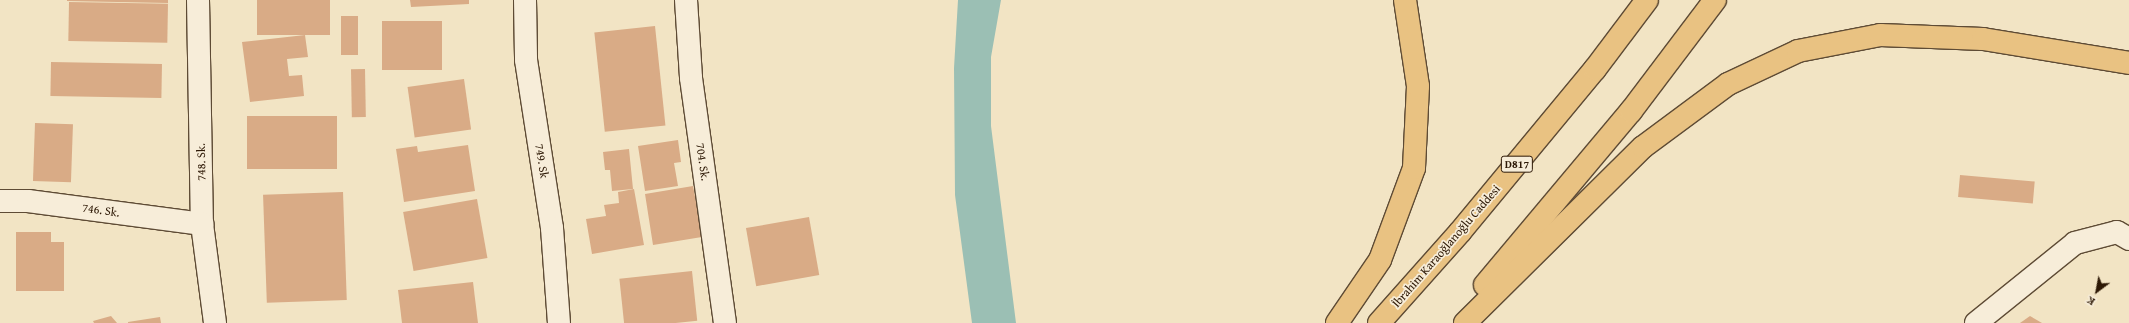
<!DOCTYPE html>
<meta charset="utf-8">
<style>
body{margin:0}
#map{position:relative;width:2129px;height:323px;overflow:hidden;background:#f2e4c4;font-family:"Gentium Book Plus",serif}
div>[style]{position:absolute}
[style*='--x']{left:calc(var(--x)*1px);top:calc(var(--y)*1px);width:calc(var(--w)*1px);rotate:calc(var(--a)*1deg)}
.water>*{inset:0;background:#9bbfb4}
.building>*{inset:0;background:#d9ab86;transform-origin:0 0}
.roads{filter:drop-shadow(1px 0 #5e4b35) drop-shadow(-1px 0 #5e4b35) drop-shadow(0 1px #5e4b35) drop-shadow(0 -1px #5e4b35)}
.street>*{height:22px;margin:-11px;padding:0 11px;transform-origin:11px;border-radius:11px;background:#f7edd9}
.secondary>*{height:22px;margin:-11px;padding:0 11px;transform-origin:11px;border-radius:11px;background:#f7edd9}
.highway>*{height:22px;margin:-11px;padding:0 11px;transform-origin:11px;border-radius:11px;background:#e9c282}
span{translate:-50% -50%;white-space:nowrap;text-align:center;line-height:1.15;-webkit-text-stroke:3.5px #f7edd9;paint-order:stroke}
.shield-label span{padding:1px 3px;background:#f7edd9;border:1px solid;border-radius:3px;-webkit-text-stroke-width:0}
.shield-label{font-size:11px;color:#2d1805;font-weight:700}
.street-label{font-size:12px;color:#2d1805}
.north{position:absolute;left:2077px;top:271px;width:40px;height:40px;-webkit-text-stroke:3px #f7edd9;paint-order:stroke;rotate:212deg;font-size:11px;font-weight:700;line-height:16px;text-align:center;color:#2d1805}
.north::after{content:'';display:block;margin:auto;width:14px;height:18px;background:#2d1805;clip-path:polygon(50% 0,100% 100%,50% 72%,0 100%)}
</style>
<div id="map">
<div class="water">
<i style="clip-path:polygon(958px 0,1001px 0,991px 57px,991px 126px,1016px 323px,972px 323px,955px 195px,954px 68px)"></i>
</div>
<div class="building">
<i style="clip-path:polygon(67px 0,168px 0,168px 3px,67px 1px)"></i>
<i style="left:257px;top:0;width:73px;height:35px"></i>
<i style="clip-path:polygon(410px 0,469px 0,469px 4px,411px 7px)"></i>
<i style="left:69px;top:2px;width:99px;height:39px;rotate:1deg"></i>
<i style="left:341px;top:16px;width:17px;height:39px"></i>
<i style="left:382px;top:21px;width:60px;height:49px"></i>
<i style="left:655px;top:26px;width:100px;height:61px;rotate:84deg"></i>
<i style="clip-path:polygon(305px 35px,308px 57px,287px 59px,289px 76px,302px 75px,304px 96px,250px 102px,242px 42px)"></i>
<i style="left:51px;top:62px;width:111px;height:34px;rotate:1deg"></i>
<i style="left:365px;top:69px;width:48px;height:14px;rotate:89deg"></i>
<i style="left:464px;top:79px;width:51px;height:57px;rotate:82deg"></i>
<i style="left:247px;top:116px;width:90px;height:53px"></i>
<i style="left:35px;top:123px;width:38px;height:58px;rotate:2deg"></i>
<i style="clip-path:polygon(678px 140px,681px 162px,674px 163px,678px 186px,645px 191px,638px 146px)"></i>
<i style="clip-path:polygon(468px 145px,475px 191px,404px 202px,396px 149px,417px 146px,418px 152px)"></i>
<i style="clip-path:polygon(629px 149px,633px 189px,612px 191px,610px 170px,605px 170px,603px 152px)"></i>
<i style="left:1960px;top:175px;width:75px;height:22px;rotate:5deg"></i>
<i style="clip-path:polygon(693px 186px,697px 207px,703px 206px,708px 236px,653px 245px,645px 194px)"></i>
<i style="clip-path:polygon(634px 189px,644px 245px,592px 254px,586px 219px,606px 216px,604px 205px,619px 203px,618px 192px)"></i>
<i style="left:343px;top:192px;width:108px;height:80px;rotate:88deg"></i>
<i style="left:477px;top:199px;width:60px;height:75px;rotate:80deg"></i>
<i style="left:809px;top:217px;width:59px;height:64px;rotate:80deg"></i>
<i style="clip-path:polygon(16px 232px,51px 232px,51px 242px,64px 242px,64px 291px,16px 291px)"></i>
<i style="left:692px;top:271px;width:50px;height:73px;rotate:84deg"></i>
<i style="clip-path:polygon(473px 282px,478px 323px,402px 323px,398px 290px)"></i>
<i style="clip-path:polygon(111px 316px,117px 323px,94px 323px,93px 321px)"></i>
<i style="clip-path:polygon(2030px 316px,2042px 323px,2020px 323px)"></i>
<i style="clip-path:polygon(160px 317px,161px 323px,128px 323px,128px 322px)"></i>
</div>
<div class="roads">
<div class="street">
<i style="--x:198;--y:0;--w:224;--a:89"></i>
<i style="--x:202;--y:224;--w:100;--a:82.5"></i>
<i style="--x:686;--y:0;--w:78;--a:86.3"></i>
<i style="--x:691;--y:78;--w:247;--a:82.1"></i>
<i style="--x:0;--y:201;--w:28;--a:0"></i>
<i style="--x:28;--y:201;--w:176;--a:7.5"></i>
<i style="--x:1976;--y:323;--w:127;--a:-38.9"></i>
<i style="--x:2075;--y:243;--w:43;--a:-14.7"></i>
<i style="--x:2117;--y:232;--w:14;--a:30"></i>
</div>
<div class="secondary">
<i style="--x:525;--y:0;--w:60;--a:89"></i>
<i style="--x:526;--y:60;--w:170;--a:81.2"></i>
<i style="--x:552;--y:228;--w:95;--a:85.8"></i>
</div>
<div class="highway">
<i style="--x:1485;--y:285;--w:227;--a:-50"></i>
<i style="--x:1631;--y:111;--w:139;--a:-52.9"></i>
<i style="--x:1337;--y:323;--w:76;--a:-55.7"></i>
<i style="--x:1380;--y:260;--w:98;--a:-69.7"></i>
<i style="--x:1414;--y:168;--w:82;--a:-87.2"></i>
<i style="--x:1418;--y:86;--w:87;--a:-98.6"></i>
<i style="--x:1379;--y:323;--w:122;--a:-48.3"></i>
<i style="--x:1460;--y:232;--w:212;--a:-50.4"></i>
<i style="--x:1595;--y:69;--w:86;--a:-53"></i>
<i style="--x:1465;--y:323;--w:250;--a:-44.7"></i>
<i style="--x:1643;--y:147;--w:106;--a:-36.5"></i>
<i style="--x:1728;--y:84;--w:77;--a:-25.2"></i>
<i style="--x:1798;--y:51;--w:84;--a:-11"></i>
<i style="--x:1880;--y:35;--w:103;--a:2.2"></i>
<i style="--x:1983;--y:39;--w:148;--a:9.3"></i>
</div>
</div>
<div class="shield-label">
<span style="left:1517px;top:164px">D817</span>
</div>
<div class="street-label">
<span style="left:542px;top:161px;rotate:81deg">749. Sk</span>
<span style="left:201px;top:162px;rotate:-91deg">748. Sk.</span>
<span style="left:703px;top:162px;rotate:82deg">704. Sk.</span>
<span style="left:101px;top:210px;rotate:8deg">746. Sk.</span>
<span style="left:1446px;top:246px;rotate:-49deg">İbrahim Karaoğlanoğlu Caddesi</span>
</div>
<div class="north">K</div>
</div>
